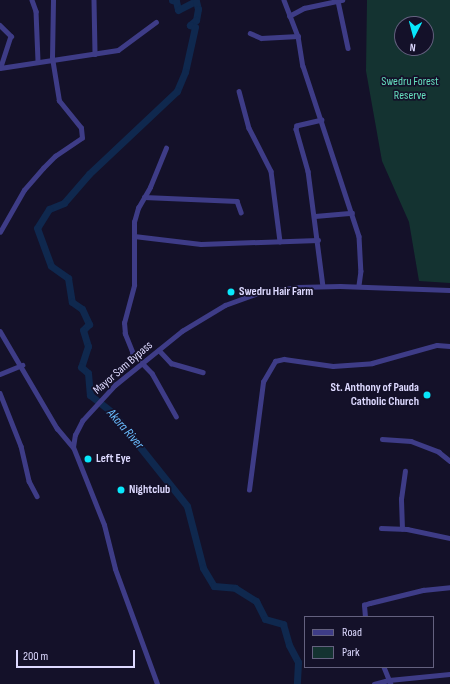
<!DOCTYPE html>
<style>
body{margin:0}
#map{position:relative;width:450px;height:684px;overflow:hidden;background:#141129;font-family:"Sofia Sans Condensed",sans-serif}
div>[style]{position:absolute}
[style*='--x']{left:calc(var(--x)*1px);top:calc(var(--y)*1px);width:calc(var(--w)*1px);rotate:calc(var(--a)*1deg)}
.green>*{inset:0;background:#143331}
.river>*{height:7px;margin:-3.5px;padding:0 3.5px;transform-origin:3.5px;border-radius:3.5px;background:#0f284e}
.street>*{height:4.5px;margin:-2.25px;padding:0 2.25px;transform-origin:2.25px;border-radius:2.25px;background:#3e3c87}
.dots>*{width:11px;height:11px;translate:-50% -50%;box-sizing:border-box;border:2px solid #141129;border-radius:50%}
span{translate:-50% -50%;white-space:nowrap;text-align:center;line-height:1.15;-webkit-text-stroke:3.5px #141129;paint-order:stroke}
.park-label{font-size:12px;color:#65dfbe}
.poi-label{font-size:12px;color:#ddd9ff;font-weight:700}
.left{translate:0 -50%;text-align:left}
.right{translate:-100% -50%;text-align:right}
.street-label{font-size:12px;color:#ddd9ff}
.water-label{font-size:13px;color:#69bbfd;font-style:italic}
.legend{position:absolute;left:304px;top:616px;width:130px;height:52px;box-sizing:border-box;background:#141129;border:1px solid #64617f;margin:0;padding:5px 7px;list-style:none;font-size:12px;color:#ddd9ff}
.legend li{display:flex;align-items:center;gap:8px;height:20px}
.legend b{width:20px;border:1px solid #64617f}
.north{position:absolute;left:394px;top:16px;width:40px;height:40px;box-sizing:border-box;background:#141129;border:1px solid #64617f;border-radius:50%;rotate:186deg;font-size:11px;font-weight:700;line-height:16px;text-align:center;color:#ddd9ff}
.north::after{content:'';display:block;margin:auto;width:14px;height:18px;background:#08e8fc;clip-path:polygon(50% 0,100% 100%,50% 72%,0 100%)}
.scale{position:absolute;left:16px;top:650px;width:119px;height:18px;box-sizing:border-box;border:2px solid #ddd9ff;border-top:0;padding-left:5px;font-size:12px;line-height:14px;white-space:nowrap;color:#ddd9ff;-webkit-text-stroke:3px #141129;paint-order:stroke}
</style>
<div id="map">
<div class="green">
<i style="clip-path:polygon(evenodd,367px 0,450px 0,450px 283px,419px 281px,409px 222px,382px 161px,366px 71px,367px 0,402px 24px,426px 24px,426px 48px,402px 48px,402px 24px)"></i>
</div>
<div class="river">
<i style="--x:172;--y:0;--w:4;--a:14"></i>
<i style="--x:176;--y:1;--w:9;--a:77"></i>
<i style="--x:178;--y:10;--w:20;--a:-27"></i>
<i style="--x:196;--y:1;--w:8;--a:76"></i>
<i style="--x:198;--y:9;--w:11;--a:100"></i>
<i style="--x:196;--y:20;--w:8;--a:140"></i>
<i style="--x:190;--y:25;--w:5;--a:22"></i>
<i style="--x:195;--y:27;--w:46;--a:102.5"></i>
<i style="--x:185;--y:72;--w:21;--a:113"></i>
<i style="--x:177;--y:91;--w:121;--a:136.7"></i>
<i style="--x:89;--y:174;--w:38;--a:131"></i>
<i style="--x:64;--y:203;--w:16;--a:158"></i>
<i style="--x:49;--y:209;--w:22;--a:122"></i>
<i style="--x:37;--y:228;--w:40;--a:69.8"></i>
<i style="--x:51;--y:266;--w:21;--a:35"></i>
<i style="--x:68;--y:278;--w:24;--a:81"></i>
<i style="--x:72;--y:302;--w:12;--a:35"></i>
<i style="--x:82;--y:309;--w:17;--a:65"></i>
<i style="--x:89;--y:324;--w:8;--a:135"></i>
<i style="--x:83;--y:330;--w:17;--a:73"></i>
<i style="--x:88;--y:346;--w:22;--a:108"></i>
<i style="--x:81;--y:367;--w:9;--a:41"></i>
<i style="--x:88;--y:373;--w:22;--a:85"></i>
<i style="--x:90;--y:395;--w:28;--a:38"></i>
<i style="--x:112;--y:412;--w:120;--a:51.4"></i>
<i style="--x:187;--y:506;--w:64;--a:75.5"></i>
<i style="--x:203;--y:568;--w:21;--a:59"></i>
<i style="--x:214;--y:586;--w:21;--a:5"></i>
<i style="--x:235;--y:588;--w:25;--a:32"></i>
<i style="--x:256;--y:601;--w:20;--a:63"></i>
<i style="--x:265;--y:619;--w:19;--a:16"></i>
<i style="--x:283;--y:624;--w:22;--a:74"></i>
<i style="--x:289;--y:645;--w:19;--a:62"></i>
<i style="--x:298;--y:662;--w:22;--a:93"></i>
</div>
<div class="street">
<i style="--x:32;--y:0;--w:12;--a:70"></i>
<i style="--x:36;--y:11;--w:50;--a:87.7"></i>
<i style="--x:94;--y:0;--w:54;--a:88.9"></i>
<i style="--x:284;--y:0;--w:39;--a:69"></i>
<i style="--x:298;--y:36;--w:30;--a:81"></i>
<i style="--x:303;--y:66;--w:179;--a:71.8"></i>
<i style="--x:359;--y:236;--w:35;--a:87"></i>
<i style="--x:361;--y:271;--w:15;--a:98"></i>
<i style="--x:338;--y:1;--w:48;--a:78"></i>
<i style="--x:289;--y:16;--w:17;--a:-28"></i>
<i style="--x:304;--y:8;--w:39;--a:-12"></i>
<i style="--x:0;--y:25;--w:16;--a:45"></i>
<i style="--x:11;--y:36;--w:33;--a:108"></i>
<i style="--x:250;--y:33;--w:12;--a:24"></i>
<i style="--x:261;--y:38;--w:37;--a:-3"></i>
<i style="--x:0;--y:68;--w:119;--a:-8.7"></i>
<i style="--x:118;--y:50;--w:47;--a:-36.4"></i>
<i style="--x:239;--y:91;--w:38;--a:75"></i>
<i style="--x:249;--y:128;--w:48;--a:62.9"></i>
<i style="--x:271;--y:171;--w:71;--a:82.7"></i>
<i style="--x:322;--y:120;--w:26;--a:167"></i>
<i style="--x:297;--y:126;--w:3;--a:108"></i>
<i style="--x:296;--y:129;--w:44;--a:74.1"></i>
<i style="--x:308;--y:171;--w:116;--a:82.6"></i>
<i style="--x:144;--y:197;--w:93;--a:2.5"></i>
<i style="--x:237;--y:201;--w:12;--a:70"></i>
<i style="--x:315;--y:216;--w:37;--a:-5"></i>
<i style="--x:0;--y:232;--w:48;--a:-60.3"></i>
<i style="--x:24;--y:190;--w:29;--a:-49"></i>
<i style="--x:43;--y:168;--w:17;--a:-45"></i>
<i style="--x:55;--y:156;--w:32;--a:-34"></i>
<i style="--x:82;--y:138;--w:10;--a:-96"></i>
<i style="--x:81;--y:128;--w:35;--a:-129"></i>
<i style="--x:59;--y:101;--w:44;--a:-99.2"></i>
<i style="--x:52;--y:58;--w:58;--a:-89"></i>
<i style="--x:134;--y:236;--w:14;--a:-90"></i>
<i style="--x:134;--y:222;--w:15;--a:-74"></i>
<i style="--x:138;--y:208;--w:24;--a:-60"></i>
<i style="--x:150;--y:187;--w:42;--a:-67.7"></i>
<i style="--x:0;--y:331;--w:113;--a:59.6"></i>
<i style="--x:57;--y:428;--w:25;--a:50"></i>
<i style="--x:159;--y:350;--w:18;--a:47"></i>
<i style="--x:171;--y:363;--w:33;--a:16"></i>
<i style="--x:0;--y:374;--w:24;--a:-22"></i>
<i style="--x:0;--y:393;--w:57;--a:68.4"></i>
<i style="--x:21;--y:446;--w:36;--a:77"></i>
<i style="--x:29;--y:481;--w:17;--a:62"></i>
<i style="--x:176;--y:417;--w:49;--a:-119.2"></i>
<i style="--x:152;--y:374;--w:28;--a:-134"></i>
<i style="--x:133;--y:354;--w:22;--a:-112"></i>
<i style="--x:125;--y:334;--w:11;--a:-95"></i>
<i style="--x:124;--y:323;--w:39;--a:-75"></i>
<i style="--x:134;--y:285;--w:49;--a:-90"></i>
<i style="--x:134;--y:236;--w:67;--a:6.8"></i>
<i style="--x:201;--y:244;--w:117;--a:-2"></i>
<i style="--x:382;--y:439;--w:29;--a:4"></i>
<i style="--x:411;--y:441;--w:30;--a:21"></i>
<i style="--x:439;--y:452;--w:14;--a:39"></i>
<i style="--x:249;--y:490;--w:109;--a:-82.6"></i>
<i style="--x:263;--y:382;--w:24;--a:-60"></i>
<i style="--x:275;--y:361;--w:9;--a:-13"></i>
<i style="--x:284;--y:359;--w:49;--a:8.1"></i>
<i style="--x:333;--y:366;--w:39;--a:-4"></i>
<i style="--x:372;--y:363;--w:67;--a:-15.5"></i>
<i style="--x:437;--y:345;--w:13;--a:4"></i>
<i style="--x:381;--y:528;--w:26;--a:2"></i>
<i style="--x:407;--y:529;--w:44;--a:11.8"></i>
<i style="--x:402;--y:529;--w:30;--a:-92"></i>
<i style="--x:401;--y:499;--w:28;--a:-82"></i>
<i style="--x:365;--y:617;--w:12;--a:-95"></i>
<i style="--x:364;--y:605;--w:6;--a:-18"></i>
<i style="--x:370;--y:603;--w:55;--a:-13.8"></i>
<i style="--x:423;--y:590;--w:27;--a:-6"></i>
<i style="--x:384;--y:667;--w:18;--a:68"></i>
<i style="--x:157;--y:684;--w:122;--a:-110.1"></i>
<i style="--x:115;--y:569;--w:45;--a:-104"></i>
<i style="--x:104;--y:525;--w:84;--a:-111.7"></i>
<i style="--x:73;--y:447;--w:12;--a:-81"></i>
<i style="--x:75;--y:435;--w:16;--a:-63"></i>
<i style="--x:82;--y:421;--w:49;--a:-47.5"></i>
<i style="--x:115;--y:385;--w:86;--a:-38.9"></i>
<i style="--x:182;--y:331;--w:50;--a:-31.2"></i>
<i style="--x:225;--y:305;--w:37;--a:-20"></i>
<i style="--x:260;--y:292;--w:38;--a:-7"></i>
<i style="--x:298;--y:287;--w:42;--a:-1.4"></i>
<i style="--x:340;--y:286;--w:110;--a:2.1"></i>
<i style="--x:374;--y:684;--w:16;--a:-15"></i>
<i style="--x:389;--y:680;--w:61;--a:-5.6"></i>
</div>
<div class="dots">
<i style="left:231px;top:292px;background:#08e8fc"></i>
<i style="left:427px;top:395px;background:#08e8fc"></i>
<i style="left:88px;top:459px;background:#08e8fc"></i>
<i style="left:121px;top:490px;background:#08e8fc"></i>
</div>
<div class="park-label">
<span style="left:410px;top:89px">Swedru Forest<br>Reserve</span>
</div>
<div class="poi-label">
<span class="left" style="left:239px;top:292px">Swedru Hair Farm</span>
<span class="right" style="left:419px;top:395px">St. Anthony of Pauda<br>Catholic Church</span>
<span class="left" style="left:96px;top:459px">Left Eye</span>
<span class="left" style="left:129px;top:490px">Nightclub</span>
</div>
<div class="street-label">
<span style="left:123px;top:368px;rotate:-41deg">Mayor Sam Bypass</span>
</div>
<div class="water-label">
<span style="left:125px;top:429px;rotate:49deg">Akora River</span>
</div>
<ul class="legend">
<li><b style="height:5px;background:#3e3c87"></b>Road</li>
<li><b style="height:11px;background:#143331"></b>Park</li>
</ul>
<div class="north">N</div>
<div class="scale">200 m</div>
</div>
